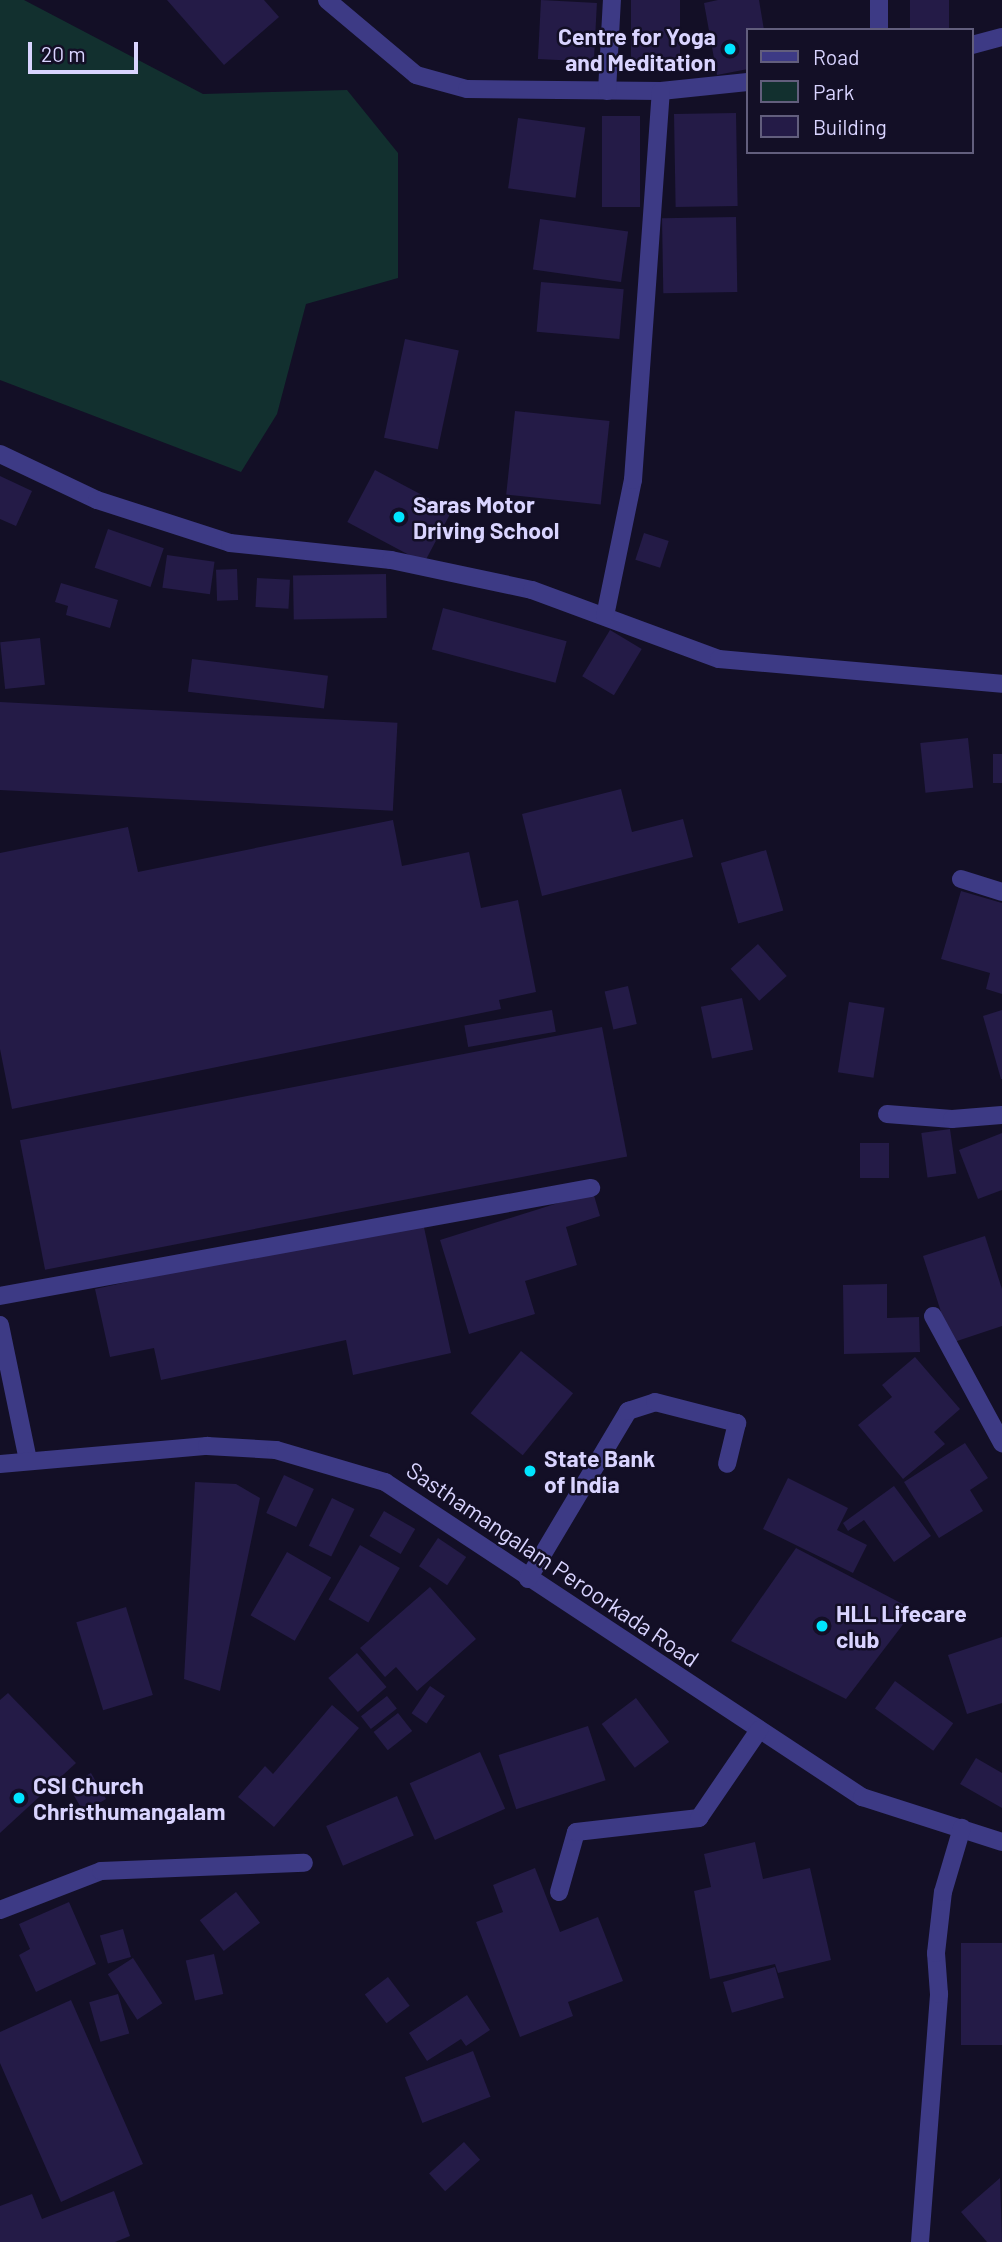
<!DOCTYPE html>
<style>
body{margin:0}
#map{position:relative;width:1002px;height:2242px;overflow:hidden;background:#130f26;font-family:Barlow,sans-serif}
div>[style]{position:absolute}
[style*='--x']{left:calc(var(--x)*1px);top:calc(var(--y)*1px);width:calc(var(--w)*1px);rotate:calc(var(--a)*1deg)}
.green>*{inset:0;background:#12302f}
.building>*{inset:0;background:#241b47;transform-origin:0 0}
.minor>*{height:18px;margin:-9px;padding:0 9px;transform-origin:9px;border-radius:9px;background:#3d3a85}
.dots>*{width:19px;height:19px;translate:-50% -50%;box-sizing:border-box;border:4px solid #130f26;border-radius:50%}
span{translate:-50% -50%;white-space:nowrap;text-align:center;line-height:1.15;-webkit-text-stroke:5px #130f26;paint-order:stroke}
.poi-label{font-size:23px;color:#d9d4ff;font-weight:700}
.right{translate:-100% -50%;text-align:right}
.left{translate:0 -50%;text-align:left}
.street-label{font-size:23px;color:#d9d4ff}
.legend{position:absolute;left:746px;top:28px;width:228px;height:126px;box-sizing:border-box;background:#130f26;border:2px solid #625e7d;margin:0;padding:9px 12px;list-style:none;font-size:21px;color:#d9d4ff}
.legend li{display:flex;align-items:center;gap:14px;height:35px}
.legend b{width:35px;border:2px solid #625e7d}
.scale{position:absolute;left:28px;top:42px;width:110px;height:32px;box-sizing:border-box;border:4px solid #d9d4ff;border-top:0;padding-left:9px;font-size:21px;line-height:24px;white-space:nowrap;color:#d9d4ff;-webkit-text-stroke:5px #130f26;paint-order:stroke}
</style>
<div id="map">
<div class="green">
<i style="clip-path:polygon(0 0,24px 0,203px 94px,347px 90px,398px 153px,398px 278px,306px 304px,277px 414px,241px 472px,0 380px)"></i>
</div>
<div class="building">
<i style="clip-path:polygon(167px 0,264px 0,279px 17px,224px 65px)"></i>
<i style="left:541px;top:0;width:56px;height:59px;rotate:3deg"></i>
<i style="left:631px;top:0;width:49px;height:67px"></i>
<i style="clip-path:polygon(718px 0,759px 0,764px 30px,748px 30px,748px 69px,717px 75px,704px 3px)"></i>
<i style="left:910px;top:0;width:39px;height:29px"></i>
<i style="left:736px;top:113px;width:93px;height:62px;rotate:89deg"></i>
<i style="left:602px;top:116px;width:38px;height:91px"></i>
<i style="left:518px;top:118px;width:68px;height:71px;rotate:8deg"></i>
<i style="left:736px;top:217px;width:75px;height:74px;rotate:89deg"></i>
<i style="left:540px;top:219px;width:89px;height:51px;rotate:8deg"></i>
<i style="left:541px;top:282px;width:83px;height:50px;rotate:5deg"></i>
<i style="left:405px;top:339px;width:55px;height:101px;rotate:12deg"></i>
<i style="left:515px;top:411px;width:95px;height:84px;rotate:6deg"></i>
<i style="left:375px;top:470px;width:87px;height:59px;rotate:28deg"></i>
<i style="clip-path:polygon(0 476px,32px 491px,16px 526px,0 519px)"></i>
<i style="left:108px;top:529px;width:59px;height:41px;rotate:19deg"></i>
<i style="left:644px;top:533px;width:26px;height:28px;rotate:18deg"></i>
<i style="left:167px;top:555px;width:48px;height:33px;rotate:8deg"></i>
<i style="left:237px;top:569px;width:31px;height:21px;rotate:88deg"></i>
<i style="left:386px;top:574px;width:44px;height:93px;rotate:89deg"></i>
<i style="left:257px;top:578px;width:33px;height:29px;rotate:3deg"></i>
<i style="clip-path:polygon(61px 583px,118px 600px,110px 628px,66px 615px,68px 606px,55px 602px)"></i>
<i style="left:443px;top:608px;width:128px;height:43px;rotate:15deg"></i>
<i style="left:610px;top:630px;width:37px;height:54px;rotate:31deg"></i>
<i style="left:40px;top:638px;width:47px;height:40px;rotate:84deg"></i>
<i style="left:192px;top:659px;width:137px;height:33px;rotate:7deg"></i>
<i style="left:0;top:702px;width:398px;height:88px;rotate:3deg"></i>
<i style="left:968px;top:738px;width:50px;height:48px;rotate:84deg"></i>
<i style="left:993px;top:754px;width:9px;height:29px"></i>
<i style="clip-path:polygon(621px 789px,632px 832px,683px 819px,693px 857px,542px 896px,522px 814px)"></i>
<i style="clip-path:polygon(393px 820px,402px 866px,469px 852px,481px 908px,518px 900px,536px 992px,499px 1000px,501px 1009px,12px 1109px,0 1049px,0 853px,128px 827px,138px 872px)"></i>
<i style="left:766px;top:850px;width:63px;height:47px;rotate:74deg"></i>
<i style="clip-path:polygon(961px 891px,1002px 903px,1002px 994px,986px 989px,990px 973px,941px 959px)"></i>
<i style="left:758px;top:944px;width:43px;height:37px;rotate:48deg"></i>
<i style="left:628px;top:986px;width:39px;height:24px;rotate:77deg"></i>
<i style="left:742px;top:998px;width:53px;height:42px;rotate:78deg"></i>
<i style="left:849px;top:1002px;width:36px;height:71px;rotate:9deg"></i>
<i style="left:552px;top:1010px;width:22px;height:89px;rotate:80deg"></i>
<i style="clip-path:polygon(1002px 1010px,1002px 1079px,1001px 1079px,983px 1016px)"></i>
<i style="left:602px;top:1027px;width:132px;height:593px;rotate:79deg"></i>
<i style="left:950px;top:1129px;width:45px;height:29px;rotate:82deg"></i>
<i style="clip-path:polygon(1002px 1133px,1002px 1190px,978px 1199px,959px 1150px)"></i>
<i style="left:860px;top:1143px;width:29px;height:35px"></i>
<i style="clip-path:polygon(593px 1192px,600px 1216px,566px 1227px,577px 1265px,525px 1281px,535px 1314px,469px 1334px,440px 1240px)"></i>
<i style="clip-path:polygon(422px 1218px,451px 1353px,353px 1375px,346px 1340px,161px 1380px,154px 1348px,110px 1357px,95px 1289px)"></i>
<i style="clip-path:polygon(985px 1236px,1002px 1289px,1002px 1326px,951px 1343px,923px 1256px)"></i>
<i style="clip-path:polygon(887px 1284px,887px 1318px,919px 1317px,920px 1352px,844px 1354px,843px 1285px)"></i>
<i style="left:521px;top:1351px;width:67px;height:80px;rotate:39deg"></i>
<i style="clip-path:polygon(915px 1357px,960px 1409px,934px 1432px,945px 1444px,903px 1479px,858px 1425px,892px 1397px,882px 1385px)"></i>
<i style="clip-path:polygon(965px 1443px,988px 1478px,970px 1490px,983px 1511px,939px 1538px,904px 1482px)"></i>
<i style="left:284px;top:1475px;width:33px;height:42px;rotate:25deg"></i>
<i style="clip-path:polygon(788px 1478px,848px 1508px,837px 1530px,867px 1545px,853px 1573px,763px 1529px)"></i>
<i style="clip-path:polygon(195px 1482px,236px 1484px,260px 1498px,220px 1691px,184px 1679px)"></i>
<i style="clip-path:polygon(894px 1486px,931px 1536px,894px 1562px,864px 1520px,848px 1531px,843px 1523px)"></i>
<i style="left:332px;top:1498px;width:25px;height:53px;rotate:26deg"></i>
<i style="left:384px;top:1511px;width:36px;height:29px;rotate:30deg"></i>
<i style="left:438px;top:1538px;width:34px;height:34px;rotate:34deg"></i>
<i style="left:360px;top:1545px;width:46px;height:63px;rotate:30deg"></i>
<i style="clip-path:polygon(796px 1548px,914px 1610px,846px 1699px,731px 1641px)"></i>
<i style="left:287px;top:1552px;width:51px;height:73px;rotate:30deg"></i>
<i style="clip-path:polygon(430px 1587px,476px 1639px,417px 1691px,396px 1667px,385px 1677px,360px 1648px)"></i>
<i style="left:126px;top:1607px;width:92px;height:52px;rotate:73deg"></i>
<i style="clip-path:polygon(1002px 1637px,1002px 1703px,967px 1714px,948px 1655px)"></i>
<i style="left:357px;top:1653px;width:45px;height:38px;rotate:49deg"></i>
<i style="left:895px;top:1681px;width:72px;height:34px;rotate:36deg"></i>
<i style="left:430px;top:1686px;width:18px;height:33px;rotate:34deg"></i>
<i style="clip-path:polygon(8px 1693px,76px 1763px,0 1833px,0 1700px)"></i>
<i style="left:387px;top:1696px;width:16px;height:33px;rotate:52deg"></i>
<i style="left:636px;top:1698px;width:55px;height:43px;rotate:53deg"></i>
<i style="clip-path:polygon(332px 1705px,359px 1728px,274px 1827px,238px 1797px,265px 1766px,273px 1774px)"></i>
<i style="left:398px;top:1713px;width:23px;height:31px;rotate:52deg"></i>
<i style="left:588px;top:1726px;width:57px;height:94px;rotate:72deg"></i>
<i style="left:480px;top:1752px;width:62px;height:77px;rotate:66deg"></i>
<i style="clip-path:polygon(976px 1758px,1002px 1773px,1002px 1808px,960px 1784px)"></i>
<i style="left:91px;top:1773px;width:30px;height:26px;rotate:60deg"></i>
<i style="left:397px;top:1796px;width:43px;height:77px;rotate:67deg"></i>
<i style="clip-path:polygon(755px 1842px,763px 1879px,810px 1868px,831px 1960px,778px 1973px,775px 1964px,710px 1979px,694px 1891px,711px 1887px,704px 1854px)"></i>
<i style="clip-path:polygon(535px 1868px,560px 1932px,598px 1917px,623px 1981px,568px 2002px,573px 2016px,520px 2037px,476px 1922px,503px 1912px,493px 1885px)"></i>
<i style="left:236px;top:1892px;width:39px;height:46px;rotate:52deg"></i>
<i style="clip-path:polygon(69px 1902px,96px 1964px,36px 1992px,19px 1955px,30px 1949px,19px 1924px)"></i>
<i style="left:123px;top:1929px;width:29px;height:24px;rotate:74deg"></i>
<i style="left:1002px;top:1943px;width:102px;height:41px;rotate:90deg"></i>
<i style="left:214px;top:1954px;width:41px;height:29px;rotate:77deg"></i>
<i style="left:133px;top:1958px;width:54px;height:30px;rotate:57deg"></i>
<i style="left:775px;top:1967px;width:32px;height:54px;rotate:74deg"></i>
<i style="left:388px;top:1977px;width:36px;height:29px;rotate:53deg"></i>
<i style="left:118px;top:1994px;width:41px;height:30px;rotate:74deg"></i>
<i style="clip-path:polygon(467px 1995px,490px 2030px,466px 2046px,461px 2039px,427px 2061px,409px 2033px)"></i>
<i style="clip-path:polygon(71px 2000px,143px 2164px,61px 2202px,0 2063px,0 2032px)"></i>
<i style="left:473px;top:2051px;width:49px;height:73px;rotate:69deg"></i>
<i style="left:464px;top:2142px;width:24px;height:47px;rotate:48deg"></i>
<i style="clip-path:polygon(1000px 2178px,1002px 2242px,987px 2242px,961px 2212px)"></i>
<i style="clip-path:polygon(114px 2191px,130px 2236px,115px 2242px,0 2242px,0 2206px,32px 2194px,42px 2219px)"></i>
</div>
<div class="minor">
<i style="--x:327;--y:0;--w:116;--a:40.1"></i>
<i style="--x:416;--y:75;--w:53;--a:15.4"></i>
<i style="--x:467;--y:89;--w:194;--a:0.6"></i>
<i style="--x:661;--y:91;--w:87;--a:-5.9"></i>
<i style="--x:879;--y:30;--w:30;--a:-90"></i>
<i style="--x:972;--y:45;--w:31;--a:-15"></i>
<i style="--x:607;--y:91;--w:91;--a:-86.9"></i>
<i style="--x:0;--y:454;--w:107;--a:25.4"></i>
<i style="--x:97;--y:500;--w:140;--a:17.9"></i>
<i style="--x:230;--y:543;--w:162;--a:6"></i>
<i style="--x:391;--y:560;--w:144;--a:12"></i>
<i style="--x:532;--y:590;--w:199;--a:20.3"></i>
<i style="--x:719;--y:659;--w:284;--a:5"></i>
<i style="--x:605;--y:616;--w:139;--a:-78.4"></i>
<i style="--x:633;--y:480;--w:390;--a:-85.9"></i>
<i style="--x:961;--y:879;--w:43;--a:17.6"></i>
<i style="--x:887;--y:1114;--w:65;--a:4.4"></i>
<i style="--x:952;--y:1119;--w:50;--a:-4.6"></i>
<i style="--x:0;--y:1296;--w:601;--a:-10.36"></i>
<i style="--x:933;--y:1316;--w:145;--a:61.5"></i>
<i style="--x:0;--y:1325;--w:138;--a:78.3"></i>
<i style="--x:0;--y:1464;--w:208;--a:-5"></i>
<i style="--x:207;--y:1446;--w:69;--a:3.3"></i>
<i style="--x:276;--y:1450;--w:114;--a:16.4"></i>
<i style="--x:385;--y:1482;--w:572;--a:33.44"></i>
<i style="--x:862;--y:1797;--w:147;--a:17.8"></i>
<i style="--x:528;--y:1579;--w:196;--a:-59.2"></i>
<i style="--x:628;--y:1411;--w:28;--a:-18"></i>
<i style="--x:655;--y:1402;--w:85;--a:14.4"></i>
<i style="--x:737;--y:1423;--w:42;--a:103.7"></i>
<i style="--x:559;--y:1892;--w:62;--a:-74.2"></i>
<i style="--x:576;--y:1832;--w:124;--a:-6.5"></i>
<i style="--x:699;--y:1818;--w:107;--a:-55.7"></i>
<i style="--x:0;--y:1910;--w:108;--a:-21.1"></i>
<i style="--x:101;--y:1871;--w:203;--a:-2.3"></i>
<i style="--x:920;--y:2242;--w:249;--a:-85.6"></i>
<i style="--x:939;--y:1994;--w:41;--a:-94.2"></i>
<i style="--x:936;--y:1953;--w:61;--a:-83.5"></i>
<i style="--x:943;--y:1892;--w:67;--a:-73.5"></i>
</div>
<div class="dots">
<i style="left:730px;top:49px;background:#00e5ff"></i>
<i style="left:399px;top:517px;background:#00e5ff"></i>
<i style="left:530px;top:1471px;background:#00e5ff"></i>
<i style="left:822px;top:1626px;background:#00e5ff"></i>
<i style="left:19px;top:1798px;background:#00e5ff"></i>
</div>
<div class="poi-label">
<span class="right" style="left:716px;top:49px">Centre for Yoga<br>and Meditation</span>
<span class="left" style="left:413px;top:517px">Saras Motor<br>Driving School</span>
<span class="left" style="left:544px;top:1471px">State Bank<br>of India</span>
<span class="left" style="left:836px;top:1626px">HLL Lifecare<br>club</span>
<span class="left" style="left:33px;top:1798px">CSI Church<br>Christhumangalam</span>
</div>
<div class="street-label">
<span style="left:553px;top:1564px;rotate:34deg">Sasthamangalam Peroorkada Road</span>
</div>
<ul class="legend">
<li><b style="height:9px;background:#3d3a85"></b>Road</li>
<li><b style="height:19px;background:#12302f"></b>Park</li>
<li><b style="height:19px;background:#241b47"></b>Building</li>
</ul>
<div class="scale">20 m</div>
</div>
